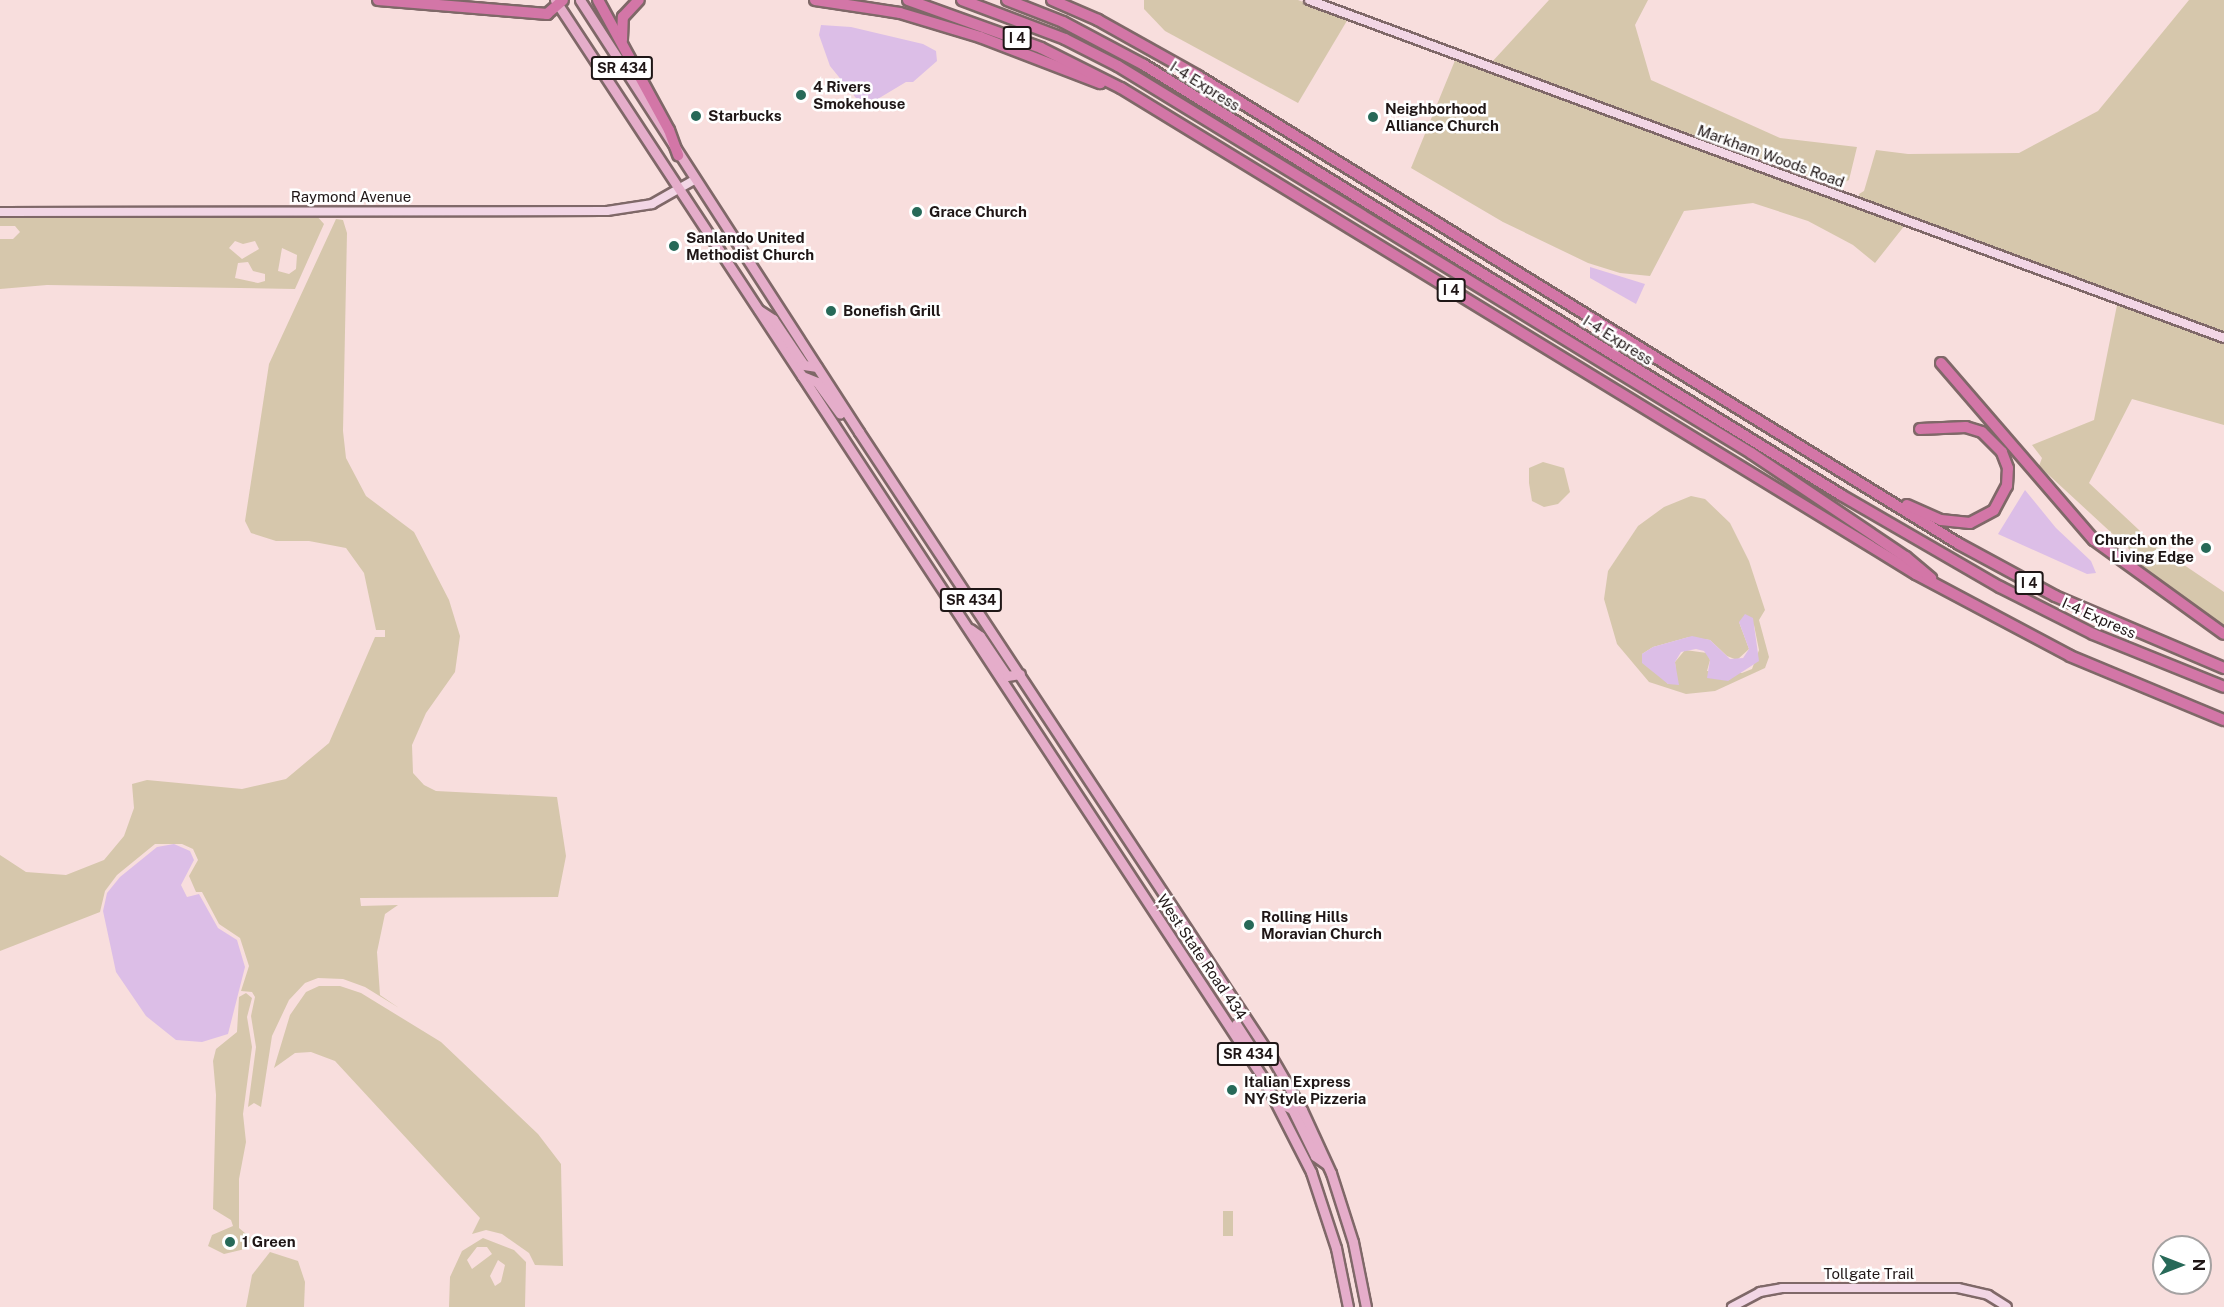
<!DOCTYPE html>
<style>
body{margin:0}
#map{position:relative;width:2224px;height:1307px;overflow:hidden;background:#f8dedd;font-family:"Public Sans",sans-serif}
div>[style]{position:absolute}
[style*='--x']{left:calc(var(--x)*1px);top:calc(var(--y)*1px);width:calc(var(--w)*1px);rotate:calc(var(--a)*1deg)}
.green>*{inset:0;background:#d6c7ac;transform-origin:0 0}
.water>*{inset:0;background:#dcbee7}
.roads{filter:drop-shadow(2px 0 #7f6868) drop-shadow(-2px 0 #7f6868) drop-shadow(0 2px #7f6868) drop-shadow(0 -2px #7f6868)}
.secondary>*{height:8px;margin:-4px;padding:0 4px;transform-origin:4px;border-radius:4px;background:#f2d6e5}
.primary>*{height:9px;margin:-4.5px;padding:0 4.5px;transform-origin:4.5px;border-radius:4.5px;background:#e5adca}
.highway>*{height:10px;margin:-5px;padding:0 5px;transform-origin:5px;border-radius:5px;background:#d376a7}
.dots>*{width:16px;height:16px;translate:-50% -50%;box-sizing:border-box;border:3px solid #fff;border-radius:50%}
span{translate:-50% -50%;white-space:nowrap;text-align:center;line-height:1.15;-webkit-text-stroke:5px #fff;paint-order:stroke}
.shield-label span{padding:2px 4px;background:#fff;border:2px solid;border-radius:4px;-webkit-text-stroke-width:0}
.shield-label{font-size:14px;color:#1f1616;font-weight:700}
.poi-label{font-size:15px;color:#1f1616;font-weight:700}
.left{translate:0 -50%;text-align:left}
.right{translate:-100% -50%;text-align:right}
.street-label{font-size:15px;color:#1f1616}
.north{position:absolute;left:2152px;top:1235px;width:60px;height:60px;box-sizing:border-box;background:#fff;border:2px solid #a5a2a2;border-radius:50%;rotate:90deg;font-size:16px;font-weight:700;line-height:24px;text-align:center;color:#1f1616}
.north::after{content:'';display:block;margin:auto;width:21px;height:27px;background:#276958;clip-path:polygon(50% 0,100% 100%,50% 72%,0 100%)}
</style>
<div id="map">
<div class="green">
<i style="clip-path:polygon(1144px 0,1298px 0,1348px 19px,1298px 103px,1165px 31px,1144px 9px)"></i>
<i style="clip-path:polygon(1549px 0,1648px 0,1635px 25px,1651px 80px,1780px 138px,1857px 147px,1849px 180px,1836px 186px,1491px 63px)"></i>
<i style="clip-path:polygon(2189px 0,2224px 0,2224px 334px,1860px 200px,1859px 194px,1864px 191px,1876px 150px,1908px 154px,2019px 153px,2098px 111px)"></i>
<i style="clip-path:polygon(1456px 58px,2224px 342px,2224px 425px,2132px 399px,2089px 483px,2156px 546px,2224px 592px,2224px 629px,2139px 570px,2142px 561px,2039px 466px,2042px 458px,2032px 445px,2094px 420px,2117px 305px,1905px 225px,1875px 263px,1853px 245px,1808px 221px,1753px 203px,1684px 211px,1650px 276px,1620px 273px,1588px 263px,1503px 222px,1411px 168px)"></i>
<i style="clip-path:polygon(evenodd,316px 215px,324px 224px,295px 289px,47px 285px,0 289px,0 239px,13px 239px,20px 232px,15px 226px,0 226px,0 217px,316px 215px,235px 241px,243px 244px,255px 241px,259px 249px,242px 259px,229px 248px,235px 241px,316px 215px,282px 248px,297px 255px,296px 269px,289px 274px,278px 271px,282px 248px,316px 215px,248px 262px,253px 271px,265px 274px,265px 281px,258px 283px,235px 278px,238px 263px,248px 262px)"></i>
<i style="clip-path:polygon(336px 219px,343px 220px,347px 233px,343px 431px,346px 458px,366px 496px,414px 532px,449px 600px,460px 636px,455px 672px,426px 713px,412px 745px,413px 773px,424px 785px,436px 791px,557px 797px,566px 856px,558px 897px,360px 898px,361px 906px,398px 905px,385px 914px,377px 952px,380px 995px,399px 1008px,365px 987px,343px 979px,318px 978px,305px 983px,289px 1000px,272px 1036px,261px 1107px,254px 1103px,248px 1107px,256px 1047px,251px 1016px,255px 997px,252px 992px,241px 991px,249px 966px,240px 938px,219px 924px,202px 892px,196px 892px,189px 876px,198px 860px,193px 849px,182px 844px,155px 844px,117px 875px,105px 891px,100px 912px,0 951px,0 855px,26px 872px,66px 875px,104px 860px,124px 836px,134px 808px,132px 784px,147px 780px,242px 789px,286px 779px,329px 743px,375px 637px,385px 637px,385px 630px,376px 630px,364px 573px,346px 548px,309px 541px,276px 541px,251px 533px,245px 521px,269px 364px)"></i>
<i style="clip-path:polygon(1543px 462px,1564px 468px,1570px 492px,1558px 504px,1544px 507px,1532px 501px,1529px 483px,1529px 468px)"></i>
<i style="clip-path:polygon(evenodd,1691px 496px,1705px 499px,1730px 523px,1749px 561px,1765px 610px,1759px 620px,1769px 657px,1765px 668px,1715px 691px,1686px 694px,1649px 682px,1617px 644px,1604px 599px,1608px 571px,1638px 526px,1664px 507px,1691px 496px,1739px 622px,1754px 625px,1759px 650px,1752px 669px,1742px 673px,1707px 671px,1710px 660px,1707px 653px,1685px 650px,1675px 662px,1677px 684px,1668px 684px,1642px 654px,1653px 647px,1689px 637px,1710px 640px,1727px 656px,1737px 660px,1749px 649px,1739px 622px)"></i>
<i style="clip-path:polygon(319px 986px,340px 986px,361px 993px,441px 1042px,538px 1134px,561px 1164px,563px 1266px,535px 1265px,529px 1253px,502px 1234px,486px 1230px,472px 1234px,480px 1218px,335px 1061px,311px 1052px,295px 1053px,274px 1068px,290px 1015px,306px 992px)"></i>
<i style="clip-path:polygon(246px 993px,252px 998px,247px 1017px,252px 1047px,243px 1114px,246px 1142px,239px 1179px,239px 1228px,252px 1239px,245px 1249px,224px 1254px,208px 1246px,212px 1235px,233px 1226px,231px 1220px,213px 1209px,216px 1095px,213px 1061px,216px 1049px,237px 1032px,239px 997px)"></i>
<i style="left:1223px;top:1211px;width:10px;height:25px"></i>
<i style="clip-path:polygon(evenodd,483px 1238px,514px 1250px,526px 1262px,525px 1307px,449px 1307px,450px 1277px,462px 1251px,483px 1238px,477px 1247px,487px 1247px,492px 1254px,472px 1269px,467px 1260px,477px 1247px,483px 1238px,498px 1260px,505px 1265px,501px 1282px,495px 1286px,490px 1276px,498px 1260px)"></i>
<i style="clip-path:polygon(270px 1252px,298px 1261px,305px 1282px,304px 1307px,246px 1307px,252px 1275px)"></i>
</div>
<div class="water">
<i style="clip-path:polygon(821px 25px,851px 27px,923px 44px,936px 51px,937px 61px,913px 82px,906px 82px,871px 103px,860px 103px,830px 66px,819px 35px)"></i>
<i style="clip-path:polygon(1590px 267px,1645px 284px,1636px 304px,1590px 278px)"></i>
<i style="clip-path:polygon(2025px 490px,2056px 528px,2091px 561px,2096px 573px,2087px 574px,1998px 534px)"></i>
<i style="clip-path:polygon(1745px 614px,1753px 618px,1759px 661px,1728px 681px,1707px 678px,1710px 660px,1704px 651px,1696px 649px,1681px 652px,1675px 662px,1679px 685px,1668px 684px,1642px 663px,1642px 654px,1653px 647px,1692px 636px,1710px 640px,1730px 659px,1743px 658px,1749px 649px,1739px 622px)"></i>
<i style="clip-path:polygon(174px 844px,190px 851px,194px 860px,181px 885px,187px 897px,199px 894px,218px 928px,237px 940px,245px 967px,228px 1034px,202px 1042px,176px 1040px,146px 1016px,116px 972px,103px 911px,107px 893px,120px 877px,157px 847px)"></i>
</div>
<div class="roads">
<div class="secondary">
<i style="--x:1309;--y:0;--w:975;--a:20.27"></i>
<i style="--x:0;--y:212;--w:607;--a:-0.09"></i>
<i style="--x:607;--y:211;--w:46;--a:-8.8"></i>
<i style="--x:652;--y:204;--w:48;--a:-29.7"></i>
<i style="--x:1732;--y:1307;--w:32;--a:-28"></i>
<i style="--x:1760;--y:1292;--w:22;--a:-10"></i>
<i style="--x:1782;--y:1288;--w:176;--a:0"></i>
<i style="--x:1958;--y:1288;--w:31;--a:13"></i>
<i style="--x:1988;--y:1295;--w:22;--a:32"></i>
</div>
<div class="primary">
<i style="--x:555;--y:0;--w:1290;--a:56.7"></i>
<i style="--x:1263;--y:1078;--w:106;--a:62.9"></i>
<i style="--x:1311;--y:1172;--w:80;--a:71.8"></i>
<i style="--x:1336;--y:1248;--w:60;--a:78.5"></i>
<i style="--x:580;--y:0;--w:514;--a:57.14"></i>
<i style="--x:859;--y:432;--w:750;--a:56.59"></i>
<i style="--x:1272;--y:1058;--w:60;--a:60"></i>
<i style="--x:1302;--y:1110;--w:69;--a:65.3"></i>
<i style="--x:1331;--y:1173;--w:72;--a:72.3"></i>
<i style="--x:1353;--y:1242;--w:66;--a:78.7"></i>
<i style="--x:759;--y:310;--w:17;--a:33"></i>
<i style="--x:773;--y:319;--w:55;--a:56"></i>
<i style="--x:804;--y:365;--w:13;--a:9"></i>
<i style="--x:802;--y:376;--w:16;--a:22"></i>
<i style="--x:817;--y:382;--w:39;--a:54"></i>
<i style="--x:970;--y:629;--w:12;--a:35"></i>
<i style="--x:980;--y:636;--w:48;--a:56"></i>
<i style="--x:1007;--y:676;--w:13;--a:-9"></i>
<i style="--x:1236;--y:1024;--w:27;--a:57"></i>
<i style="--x:1251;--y:1047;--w:16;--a:40"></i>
<i style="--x:1263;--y:1057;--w:9;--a:6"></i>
<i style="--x:1275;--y:1100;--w:19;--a:28"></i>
<i style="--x:1292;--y:1109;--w:52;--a:63.9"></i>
<i style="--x:1315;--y:1156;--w:14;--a:36"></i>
</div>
<div class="highway">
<i style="--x:378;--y:0;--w:170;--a:4.7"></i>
<i style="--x:547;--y:14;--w:21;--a:-41"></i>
<i style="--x:598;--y:0;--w:148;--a:61.4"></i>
<i style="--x:669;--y:130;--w:27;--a:70"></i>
<i style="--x:815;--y:0;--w:86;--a:8.7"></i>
<i style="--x:900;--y:13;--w:84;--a:16.7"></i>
<i style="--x:980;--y:37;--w:129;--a:21"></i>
<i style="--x:908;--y:0;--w:141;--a:19.8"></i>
<i style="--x:1041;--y:48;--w:89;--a:26.6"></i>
<i style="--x:1121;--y:88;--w:932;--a:31.44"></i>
<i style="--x:1916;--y:574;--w:174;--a:28"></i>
<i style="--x:2070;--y:656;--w:167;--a:22.6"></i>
<i style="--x:962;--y:0;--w:110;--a:20.7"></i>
<i style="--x:1065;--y:39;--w:59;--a:27"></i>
<i style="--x:1118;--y:66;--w:742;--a:31.44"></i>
<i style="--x:1751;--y:453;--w:187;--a:33.9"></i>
<i style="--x:1906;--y:557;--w:33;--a:40"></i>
<i style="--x:1007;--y:0;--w:60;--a:21.4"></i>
<i style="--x:1063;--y:22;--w:92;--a:28"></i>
<i style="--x:1144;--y:65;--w:819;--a:31.67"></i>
<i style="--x:1841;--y:495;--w:184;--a:30.1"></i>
<i style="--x:2000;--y:587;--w:104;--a:26.8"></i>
<i style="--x:2093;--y:634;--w:141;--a:22"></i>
<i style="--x:1052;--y:0;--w:50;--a:23.5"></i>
<i style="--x:1098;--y:20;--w:115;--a:29.2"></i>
<i style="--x:1198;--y:76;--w:893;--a:31.59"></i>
<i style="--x:1959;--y:544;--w:109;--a:28.4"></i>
<i style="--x:2055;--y:596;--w:184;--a:23.1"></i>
<i style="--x:622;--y:40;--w:23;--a:-88"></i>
<i style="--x:623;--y:17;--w:23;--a:-47"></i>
<i style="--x:1941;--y:363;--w:234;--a:49.2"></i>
<i style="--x:2094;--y:540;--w:160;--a:35.9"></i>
<i style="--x:1907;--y:505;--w:37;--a:24"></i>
<i style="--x:1941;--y:520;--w:29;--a:6"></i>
<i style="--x:1970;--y:523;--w:27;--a:-28"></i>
<i style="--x:1994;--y:510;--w:27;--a:-62"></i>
<i style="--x:2007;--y:486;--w:18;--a:-87"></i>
<i style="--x:2008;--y:468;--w:17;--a:-111"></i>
<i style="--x:2002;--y:452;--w:28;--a:-135"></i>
<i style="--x:1982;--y:432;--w:17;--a:-163"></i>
<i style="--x:1966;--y:427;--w:46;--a:177.5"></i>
</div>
</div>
<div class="dots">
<i style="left:801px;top:95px;background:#276958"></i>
<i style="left:696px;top:116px;background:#276958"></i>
<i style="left:1373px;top:117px;background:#276958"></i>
<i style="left:917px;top:212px;background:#276958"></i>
<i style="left:674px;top:246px;background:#276958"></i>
<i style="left:831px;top:311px;background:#276958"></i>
<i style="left:2206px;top:548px;background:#276958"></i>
<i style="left:1249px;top:925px;background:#276958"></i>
<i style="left:1232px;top:1090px;background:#276958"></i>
<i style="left:230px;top:1242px;background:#276958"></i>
</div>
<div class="shield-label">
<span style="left:1017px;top:38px">I 4</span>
<span style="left:622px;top:68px">SR 434</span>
<span style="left:1451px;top:290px">I 4</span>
<span style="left:2029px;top:583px">I 4</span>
<span style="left:971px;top:600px">SR 434</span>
<span style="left:1248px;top:1054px">SR 434</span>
</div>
<div class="poi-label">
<span class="left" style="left:813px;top:95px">4 Rivers<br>Smokehouse</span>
<span class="left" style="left:1385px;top:117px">Neighborhood<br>Alliance Church</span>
<span class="left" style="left:708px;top:116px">Starbucks</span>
<span class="left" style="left:929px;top:212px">Grace Church</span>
<span class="left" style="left:686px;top:246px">Sanlando United<br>Methodist Church</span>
<span class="left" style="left:843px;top:311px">Bonefish Grill</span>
<span class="right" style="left:2194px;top:548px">Church on the<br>Living Edge</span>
<span class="left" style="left:1261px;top:925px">Rolling Hills<br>Moravian Church</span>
<span class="left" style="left:1244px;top:1090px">Italian Express<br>NY Style Pizzeria</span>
<span class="left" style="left:242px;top:1242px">1 Green</span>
</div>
<div class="street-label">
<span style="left:1205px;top:86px;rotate:32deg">I-4 Express</span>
<span style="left:1771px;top:156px;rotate:20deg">Markham Woods Road</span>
<span style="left:351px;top:197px">Raymond Avenue</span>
<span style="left:1618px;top:340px;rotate:32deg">I-4 Express</span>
<span style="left:2099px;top:618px;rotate:24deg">I-4 Express</span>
<span style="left:1202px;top:957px;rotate:56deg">West State Road 434</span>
<span style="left:1869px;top:1274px">Tollgate Trail</span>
</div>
<div class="north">N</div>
</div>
